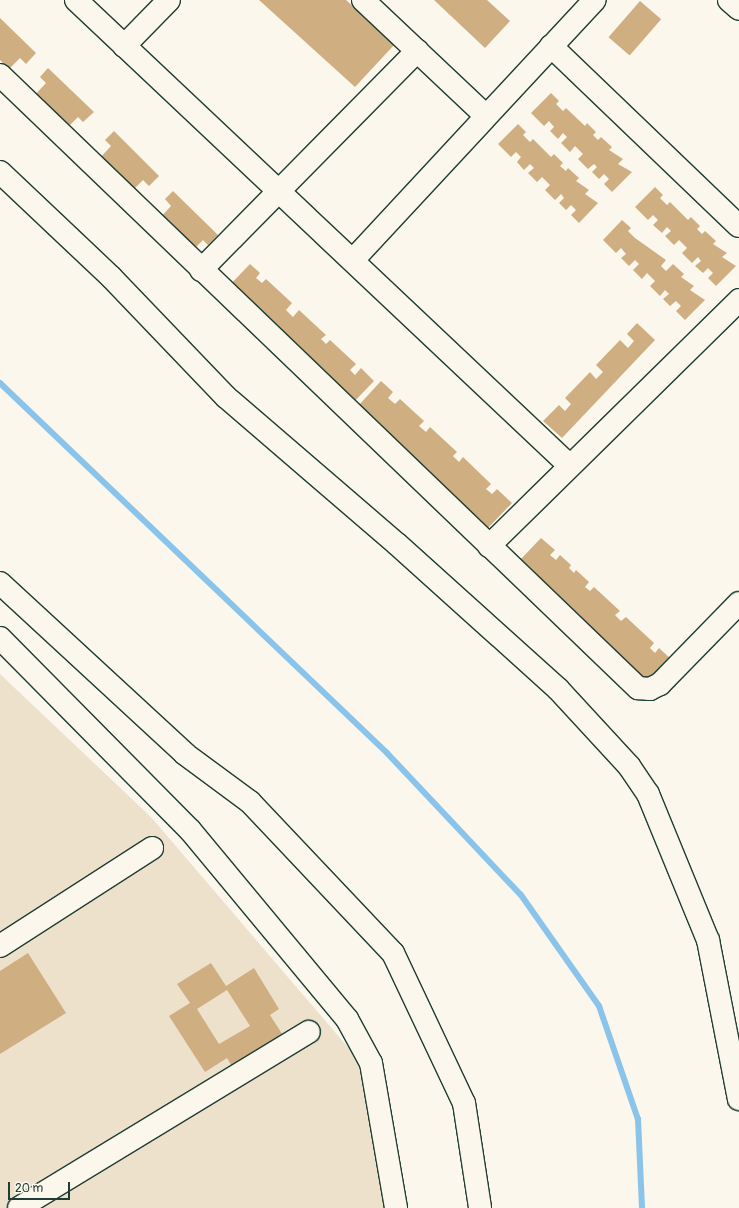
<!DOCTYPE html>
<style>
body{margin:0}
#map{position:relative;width:739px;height:1208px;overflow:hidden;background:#fbf7ec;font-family:Pangolin,sans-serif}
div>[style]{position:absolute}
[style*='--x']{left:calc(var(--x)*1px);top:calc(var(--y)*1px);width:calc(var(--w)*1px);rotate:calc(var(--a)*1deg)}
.built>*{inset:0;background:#eee1cc}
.stream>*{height:6px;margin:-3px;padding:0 3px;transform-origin:3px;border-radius:3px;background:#8bc4ea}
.building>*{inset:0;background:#cfae82;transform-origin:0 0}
.roads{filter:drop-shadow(1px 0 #1f3d34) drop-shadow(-1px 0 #1f3d34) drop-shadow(0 1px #1f3d34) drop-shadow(0 -1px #1f3d34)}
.minor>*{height:22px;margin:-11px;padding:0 11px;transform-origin:11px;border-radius:11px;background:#fbf7ec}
span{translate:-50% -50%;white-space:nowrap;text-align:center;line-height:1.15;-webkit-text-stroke:3px #fbf7ec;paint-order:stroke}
.scale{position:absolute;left:8px;top:1182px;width:62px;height:18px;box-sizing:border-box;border:2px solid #1f3d34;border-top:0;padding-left:5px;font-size:12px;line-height:14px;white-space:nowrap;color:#1f3d34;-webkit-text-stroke:3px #fbf7ec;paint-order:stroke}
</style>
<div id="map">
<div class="built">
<i style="clip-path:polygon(0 674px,151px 817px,358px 1059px,387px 1208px,0 1208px)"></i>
</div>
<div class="stream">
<i style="--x:0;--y:383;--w:535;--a:43.71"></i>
<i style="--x:387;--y:753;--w:195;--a:46.7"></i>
<i style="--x:521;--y:895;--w:136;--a:54.9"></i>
<i style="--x:599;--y:1006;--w:120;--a:71"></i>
<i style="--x:638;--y:1119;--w:89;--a:87.4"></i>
</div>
<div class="building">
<i style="clip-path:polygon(259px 0,346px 0,395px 44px,355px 87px)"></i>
<i style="clip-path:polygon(434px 0,487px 0,510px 21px,485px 48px)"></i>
<i style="left:640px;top:1px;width:28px;height:48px;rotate:41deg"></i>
<i style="clip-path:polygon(0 18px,36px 53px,26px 64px,20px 58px,9px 69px,0 60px)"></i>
<i style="clip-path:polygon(48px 68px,94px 112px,83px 122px,78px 117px,67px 128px,34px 96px,46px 83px,40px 77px)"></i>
<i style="clip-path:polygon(551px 93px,559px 101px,556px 104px,563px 111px,566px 108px,585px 126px,587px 123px,596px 132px,593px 135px,598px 140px,601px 137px,612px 147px,609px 150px,623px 159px,618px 164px,632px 172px,612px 192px,604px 184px,609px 179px,604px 174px,599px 179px,592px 172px,597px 167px,594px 164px,588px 169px,578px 159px,583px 154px,575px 146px,570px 152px,561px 143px,567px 137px,563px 133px,558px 139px,550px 131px,554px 127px,549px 121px,544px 126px,531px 113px)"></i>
<i style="clip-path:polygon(518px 124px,526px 132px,523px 135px,530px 142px,533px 139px,551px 157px,554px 154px,563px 163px,560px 166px,566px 171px,568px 168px,579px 178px,576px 181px,589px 190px,585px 194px,598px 203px,579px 223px,571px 215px,576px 210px,571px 205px,566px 210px,559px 203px,564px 198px,561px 194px,555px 200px,545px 190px,550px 185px,542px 177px,537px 182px,528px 173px,534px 168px,530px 164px,524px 170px,517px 162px,521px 157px,516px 152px,511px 157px,498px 144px)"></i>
<i style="clip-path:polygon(114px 131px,159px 176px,149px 186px,143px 180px,132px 191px,99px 159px,111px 146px,105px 140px)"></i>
<i style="clip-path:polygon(655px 187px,663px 195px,660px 198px,667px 205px,670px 202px,688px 220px,691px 217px,700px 226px,697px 229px,702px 234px,705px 231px,716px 241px,713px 244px,727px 253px,722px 257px,736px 266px,716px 286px,708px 278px,713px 273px,708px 268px,703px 273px,695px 266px,701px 261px,698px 257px,692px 263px,682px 253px,687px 248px,679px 240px,674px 245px,665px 236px,671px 231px,667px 227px,662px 233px,653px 225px,658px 220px,653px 215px,648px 220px,635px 207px)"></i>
<i style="clip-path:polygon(173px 191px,218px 235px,208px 245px,203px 240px,192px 251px,159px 219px,171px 206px,165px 199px)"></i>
<i style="clip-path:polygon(622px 220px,631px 228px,628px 231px,635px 238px,666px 260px,661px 266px,666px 271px,673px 264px,684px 274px,681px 277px,694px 286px,690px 290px,705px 300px,685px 320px,676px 311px,681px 306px,676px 301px,670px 306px,663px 299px,669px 294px,665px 290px,660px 296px,650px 286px,655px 281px,647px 273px,642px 279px,633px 270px,639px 264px,635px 260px,629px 266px,621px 258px,626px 254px,621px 248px,616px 253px,603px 240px)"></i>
<i style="clip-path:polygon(250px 264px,260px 273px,256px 278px,262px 283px,266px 279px,292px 303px,286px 310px,293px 317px,299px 310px,326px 335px,321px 339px,326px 344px,330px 340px,356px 364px,350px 370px,355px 375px,361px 368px,374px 381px,350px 406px,226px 289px)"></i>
<i style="clip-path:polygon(637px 323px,655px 340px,562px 438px,543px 421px,559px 405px,565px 411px,571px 404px,565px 398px,590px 372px,596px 379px,603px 372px,596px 365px,620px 340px,628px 348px,634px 341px,627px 334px)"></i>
<i style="clip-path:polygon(381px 381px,393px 392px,388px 398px,395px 404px,400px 399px,424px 421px,419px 426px,426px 432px,430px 427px,457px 452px,453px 456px,459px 462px,463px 457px,491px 484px,486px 489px,492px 494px,497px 489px,512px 503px,488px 528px,358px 406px)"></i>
<i style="clip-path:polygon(541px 538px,555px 550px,550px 555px,556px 560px,560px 555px,571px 565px,569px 568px,574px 573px,576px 570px,589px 582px,585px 587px,590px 591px,594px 587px,620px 611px,615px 615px,621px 621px,626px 617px,654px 643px,650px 648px,655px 653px,659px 648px,673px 661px,650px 686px,518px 562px)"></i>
<i style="clip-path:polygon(28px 953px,66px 1013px,0 1054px,0 971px)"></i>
<i style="clip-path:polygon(evenodd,211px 963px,226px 986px,254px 968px,279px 1009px,270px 1015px,286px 1040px,235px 1072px,227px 1058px,205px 1072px,169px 1016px,190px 1003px,177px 984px,211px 963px,227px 990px,250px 1026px,219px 1044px,197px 1009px,227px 990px)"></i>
</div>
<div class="roads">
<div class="minor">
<i style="--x:76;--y:0;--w:679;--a:43.33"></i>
<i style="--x:363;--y:0;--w:169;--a:43.3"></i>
<i style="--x:729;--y:0;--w:13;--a:42"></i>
<i style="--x:124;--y:46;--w:64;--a:-45.6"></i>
<i style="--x:551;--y:46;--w:260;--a:43.8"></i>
<i style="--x:0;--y:75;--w:885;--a:43.86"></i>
<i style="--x:638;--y:688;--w:12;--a:5"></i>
<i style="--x:650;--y:689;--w:11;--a:-27"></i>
<i style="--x:660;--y:684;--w:113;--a:-45.7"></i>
<i style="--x:0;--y:172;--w:153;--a:43.4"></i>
<i style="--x:111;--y:277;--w:166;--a:46.2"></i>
<i style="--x:226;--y:397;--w:225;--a:40.7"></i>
<i style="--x:397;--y:544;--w:217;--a:42"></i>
<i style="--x:558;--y:689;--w:105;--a:47.3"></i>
<i style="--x:629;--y:766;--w:34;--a:56"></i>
<i style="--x:648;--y:794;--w:158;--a:67.7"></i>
<i style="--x:708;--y:940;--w:162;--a:79"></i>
<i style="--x:353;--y:260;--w:355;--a:-47.1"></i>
<i style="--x:201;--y:270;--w:308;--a:-45.4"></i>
<i style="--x:489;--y:546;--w:351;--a:-44.5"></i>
<i style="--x:0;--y:583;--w:252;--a:42.7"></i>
<i style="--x:185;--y:754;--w:81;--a:36.4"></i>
<i style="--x:250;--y:802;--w:208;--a:46.6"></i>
<i style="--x:393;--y:953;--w:166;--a:64.7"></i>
<i style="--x:464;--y:1103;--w:106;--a:81.3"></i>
<i style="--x:0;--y:638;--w:270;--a:45.3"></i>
<i style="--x:190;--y:830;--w:246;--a:50.3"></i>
<i style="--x:347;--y:1019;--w:50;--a:61.4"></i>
<i style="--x:371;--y:1063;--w:147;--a:80.2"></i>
<i style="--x:0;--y:946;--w:181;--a:-32.8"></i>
<i style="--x:19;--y:1208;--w:339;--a:-31.3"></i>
</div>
</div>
<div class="scale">20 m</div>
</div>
